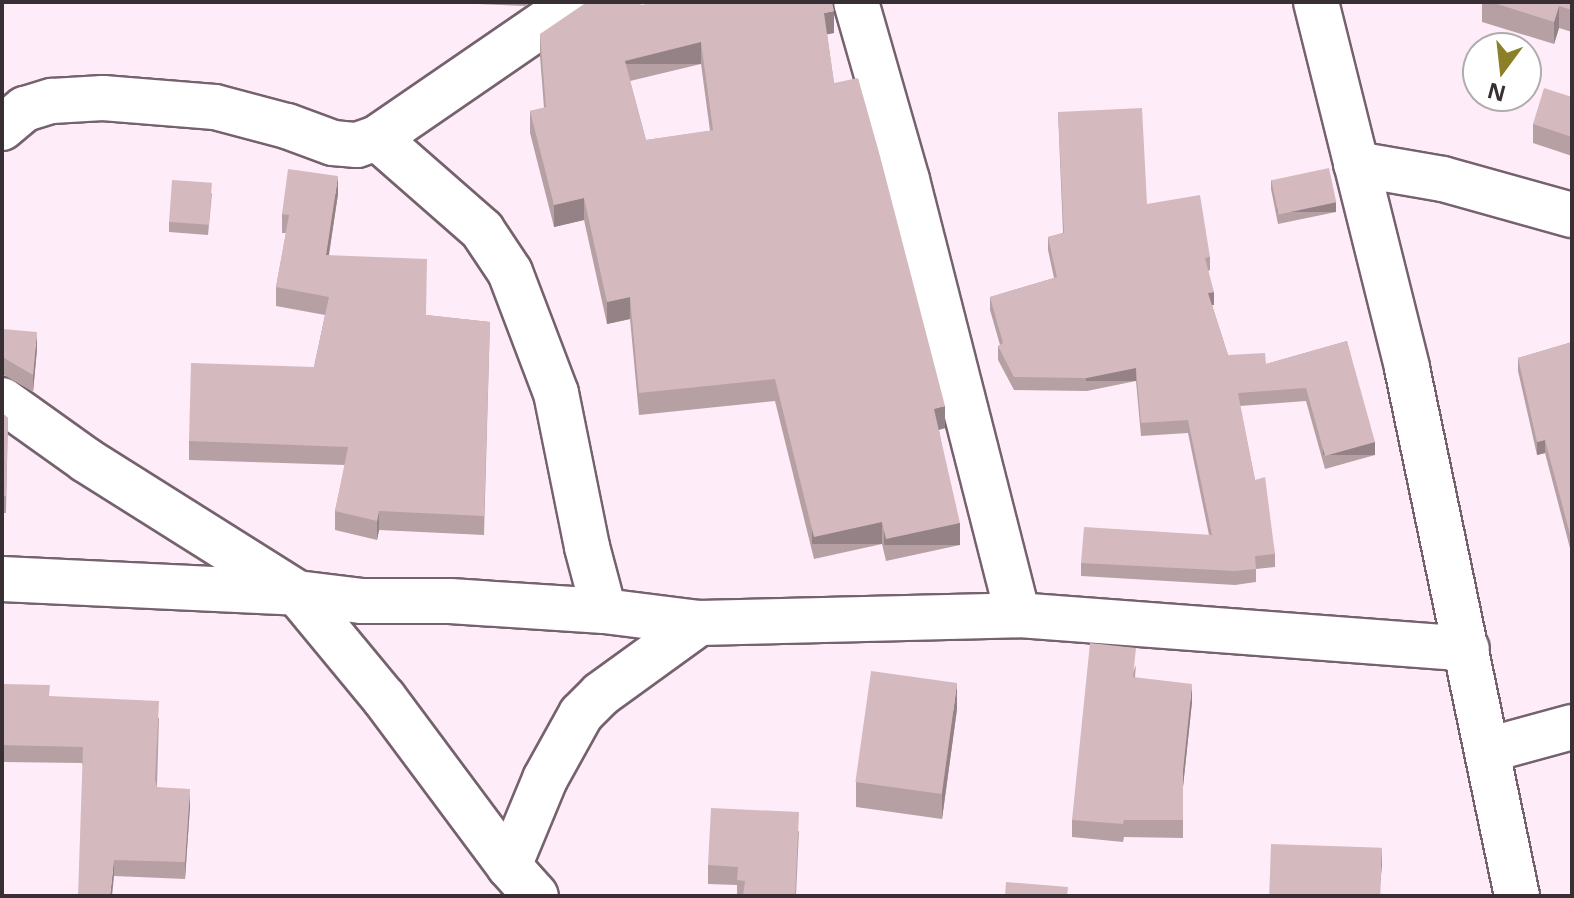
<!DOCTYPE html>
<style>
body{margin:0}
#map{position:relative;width:1574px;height:898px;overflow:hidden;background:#feedf8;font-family:"Noto Sans",sans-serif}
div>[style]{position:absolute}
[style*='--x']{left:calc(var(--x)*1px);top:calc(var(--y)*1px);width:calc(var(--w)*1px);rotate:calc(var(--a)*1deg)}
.roads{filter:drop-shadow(2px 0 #75626e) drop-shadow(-2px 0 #75626e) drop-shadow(0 2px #75626e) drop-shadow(0 -2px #75626e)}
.minor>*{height:44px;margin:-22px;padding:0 22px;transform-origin:22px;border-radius:22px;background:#fff}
.wall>*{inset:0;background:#b6a0a4}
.shaded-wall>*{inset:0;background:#948286;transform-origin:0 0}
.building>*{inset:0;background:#d4babf;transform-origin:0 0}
span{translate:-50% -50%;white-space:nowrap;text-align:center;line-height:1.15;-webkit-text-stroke:8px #fff;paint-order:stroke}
.frame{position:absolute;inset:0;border:4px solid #372f34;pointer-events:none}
.north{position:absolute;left:1462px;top:32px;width:80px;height:80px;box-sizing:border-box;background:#fff;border:2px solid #afacae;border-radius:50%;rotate:195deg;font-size:22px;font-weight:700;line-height:32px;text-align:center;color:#372f34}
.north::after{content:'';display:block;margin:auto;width:28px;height:36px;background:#8b8027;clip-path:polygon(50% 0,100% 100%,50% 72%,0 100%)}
</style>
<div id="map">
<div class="roads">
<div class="minor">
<i style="--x:856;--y:2;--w:185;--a:74"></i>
<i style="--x:907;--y:180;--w:449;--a:75.7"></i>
<i style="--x:1316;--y:2;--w:377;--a:76"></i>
<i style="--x:1407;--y:368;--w:539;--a:78.23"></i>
<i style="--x:2;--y:128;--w:30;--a:-40"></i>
<i style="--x:25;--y:109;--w:28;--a:-17"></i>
<i style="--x:52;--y:101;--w:51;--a:-3.4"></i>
<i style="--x:103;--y:98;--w:112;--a:4.6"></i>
<i style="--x:215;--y:107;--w:74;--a:14.8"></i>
<i style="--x:287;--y:126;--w:49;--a:20.3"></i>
<i style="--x:333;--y:143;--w:24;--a:5"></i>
<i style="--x:357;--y:145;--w:21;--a:-19"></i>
<i style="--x:377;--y:138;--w:240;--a:-34.5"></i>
<i style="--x:377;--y:138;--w:140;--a:41.2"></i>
<i style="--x:482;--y:230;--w:50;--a:56.3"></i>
<i style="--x:510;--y:272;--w:129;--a:69.2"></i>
<i style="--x:556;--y:393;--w:157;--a:78.6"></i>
<i style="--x:587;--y:547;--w:66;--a:75.1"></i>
<i style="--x:1356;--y:164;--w:88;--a:9.8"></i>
<i style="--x:1443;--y:179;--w:134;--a:15.6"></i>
<i style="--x:2;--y:400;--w:103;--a:35.5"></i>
<i style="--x:86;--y:460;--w:249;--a:32.2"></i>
<i style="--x:297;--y:593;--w:136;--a:50.4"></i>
<i style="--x:384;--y:698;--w:209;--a:53.3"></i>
<i style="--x:509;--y:866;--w:40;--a:48"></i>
<i style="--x:2;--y:579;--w:295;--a:2.7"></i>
<i style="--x:297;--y:593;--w:64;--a:7.1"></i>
<i style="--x:361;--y:601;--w:89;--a:0"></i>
<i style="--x:450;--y:601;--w:154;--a:3.7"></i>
<i style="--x:604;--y:611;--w:96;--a:7.2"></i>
<i style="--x:699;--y:623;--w:319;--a:-1.4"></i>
<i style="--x:1018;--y:615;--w:450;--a:4.3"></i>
<i style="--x:1488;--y:750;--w:87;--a:-15.3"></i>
<i style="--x:509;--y:866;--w:94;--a:-67.5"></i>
<i style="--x:545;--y:779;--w:74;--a:-61"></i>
<i style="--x:581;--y:714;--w:28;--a:-45"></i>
<i style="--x:601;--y:694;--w:121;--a:-35.9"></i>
</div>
</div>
<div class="wall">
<i style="clip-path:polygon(478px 2px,531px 2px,525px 6px,478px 4px)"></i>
<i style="clip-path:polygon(1482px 2px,1572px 2px,1572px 32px,1559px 28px,1554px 44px,1482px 22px)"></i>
<i style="clip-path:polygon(evenodd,641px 5px,834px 33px,827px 34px,834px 83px,945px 428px,939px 430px,960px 545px,886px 561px,882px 544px,814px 559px,775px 401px,639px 415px,630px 319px,607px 324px,584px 220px,554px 227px,530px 133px,530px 111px,544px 108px,540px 56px,540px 34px,641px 5px,701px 64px,710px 131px,646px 140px,630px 81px,701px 64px)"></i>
<i style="clip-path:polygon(1572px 97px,1572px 156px,1533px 143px,1533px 124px)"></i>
<i style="clip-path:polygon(1058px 112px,1147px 204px,1210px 257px,1210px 270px,1208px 271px,1214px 305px,1212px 305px,1228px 355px,1266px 364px,1347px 341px,1375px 455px,1325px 469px,1306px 401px,1240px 406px,1255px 480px,1275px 554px,1275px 567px,1256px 569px,1256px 582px,1235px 585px,1081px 576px,1081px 563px,1209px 535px,1188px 433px,1141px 436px,1136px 381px,1087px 391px,1014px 390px,998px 360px,998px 346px,1000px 345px,990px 310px,990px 297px,1054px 278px,1048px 250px,1048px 237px,1063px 233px)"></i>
<i style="clip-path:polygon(1271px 180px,1336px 212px,1278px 224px,1271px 189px)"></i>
<i style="clip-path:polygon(212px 193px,208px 235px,169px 232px,169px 222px)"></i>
<i style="clip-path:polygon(338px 194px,329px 255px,426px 315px,490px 322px,484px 535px,379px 530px,377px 540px,335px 530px,335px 511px,345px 465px,189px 460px,189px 441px,314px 367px,325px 315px,276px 306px,276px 287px,286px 233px,282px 233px,282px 214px)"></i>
<i style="clip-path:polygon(2px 329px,37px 349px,33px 392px,4px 375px,2px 375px)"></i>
<i style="clip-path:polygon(1572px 342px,1572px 551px,1571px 552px,1545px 453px,1537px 455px,1518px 371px,1518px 358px)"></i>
<i style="clip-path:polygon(2px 413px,8px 418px,6px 513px,2px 513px)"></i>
<i style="clip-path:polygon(1136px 665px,1135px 677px,1192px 702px,1183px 786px,1183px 838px,1124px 837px,1123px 842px,1072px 837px,1072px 820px)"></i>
<i style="clip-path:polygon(2px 684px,49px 696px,159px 718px,157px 787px,190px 806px,185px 879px,114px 876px,82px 763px,2px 762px)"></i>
<i style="clip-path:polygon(957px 709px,942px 819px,856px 807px,856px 782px)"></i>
<i style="clip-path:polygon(799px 831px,796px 896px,737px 896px,737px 885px,708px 884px,708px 865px)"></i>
</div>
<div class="shaded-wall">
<i style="clip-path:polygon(1559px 6px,1559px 28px,1554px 44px,1554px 22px)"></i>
<i style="clip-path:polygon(834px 11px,834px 33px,824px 35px,824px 13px)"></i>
<i style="left:701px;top:42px;width:22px;height:78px;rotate:90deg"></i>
<i style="clip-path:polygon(338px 176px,338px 194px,326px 273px,326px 255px)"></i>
<i style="clip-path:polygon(584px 198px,584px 220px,554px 227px,554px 205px)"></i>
<i style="left:1336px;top:202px;width:10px;height:59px;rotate:90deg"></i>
<i style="clip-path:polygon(1214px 292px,1214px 305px,1208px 306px,1208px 293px)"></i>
<i style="clip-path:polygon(630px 297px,630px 319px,607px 324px,607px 302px)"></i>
<i style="clip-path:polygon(37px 332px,37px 349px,33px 392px,33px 375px)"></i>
<i style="left:1136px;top:368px;width:13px;height:50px;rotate:90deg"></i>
<i style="clip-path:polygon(945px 406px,945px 428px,934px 431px,934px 409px)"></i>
<i style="clip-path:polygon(1545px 440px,1545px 453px,1537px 455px,1537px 442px)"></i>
<i style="left:1375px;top:442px;width:13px;height:52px;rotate:90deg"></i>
<i style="clip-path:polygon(379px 511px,379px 530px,377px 540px,377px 521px)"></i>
<i style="left:882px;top:522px;width:22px;height:70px;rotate:90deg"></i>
<i style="left:960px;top:523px;width:22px;height:76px;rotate:90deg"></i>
<i style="clip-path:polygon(957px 683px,957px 709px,942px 819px,942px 794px)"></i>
<i style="clip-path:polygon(1192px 684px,1192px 702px,1183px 787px,1183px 770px)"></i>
<i style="clip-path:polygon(190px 789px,190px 806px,185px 879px,185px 862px)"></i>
<i style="clip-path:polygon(1382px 848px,1382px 865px,1379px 896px,1377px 896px)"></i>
<i style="clip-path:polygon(114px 860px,114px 876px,112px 896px,110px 896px)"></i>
</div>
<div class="building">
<i style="clip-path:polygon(evenodd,587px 2px,641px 2px,641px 5px,656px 2px,832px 2px,834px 11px,824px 13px,834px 83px,858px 78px,880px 156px,945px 406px,934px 409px,960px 523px,886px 539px,882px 522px,814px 537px,775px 379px,639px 393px,630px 297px,607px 302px,584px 198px,554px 205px,530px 111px,546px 107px,540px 34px,587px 2px,701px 42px,713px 130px,646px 140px,625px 61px,701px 42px)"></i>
<i style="clip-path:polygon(1491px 2px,1572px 2px,1572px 10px,1559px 6px,1554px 22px)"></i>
<i style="clip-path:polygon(1544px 88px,1572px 97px,1572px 137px,1533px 124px)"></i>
<i style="clip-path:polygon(1142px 108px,1147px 204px,1200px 195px,1210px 257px,1205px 258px,1214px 292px,1208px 293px,1228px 355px,1265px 353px,1266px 364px,1347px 341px,1375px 442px,1325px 456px,1306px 388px,1238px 393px,1255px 480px,1265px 477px,1275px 554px,1255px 556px,1256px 569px,1235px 571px,1081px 563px,1084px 527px,1212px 535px,1188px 420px,1141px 423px,1136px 368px,1087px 378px,1014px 377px,998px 346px,1003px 343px,990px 297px,1057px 277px,1048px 237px,1064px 233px,1058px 112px)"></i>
<i style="left:1329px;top:168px;width:35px;height:59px;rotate:78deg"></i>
<i style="clip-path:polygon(288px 169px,338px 176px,326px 255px,427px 259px,426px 315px,490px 322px,484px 516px,379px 511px,377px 521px,335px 511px,348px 447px,189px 441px,191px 363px,314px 367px,329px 297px,276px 287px,289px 215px,282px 214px)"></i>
<i style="left:172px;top:180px;width:40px;height:42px;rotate:4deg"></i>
<i style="clip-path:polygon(2px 329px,37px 332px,33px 375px,4px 358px,2px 359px)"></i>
<i style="clip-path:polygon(1572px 342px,1572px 538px,1571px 538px,1545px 440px,1537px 442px,1518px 358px)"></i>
<i style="clip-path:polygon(2px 413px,8px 418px,6px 496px,2px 496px)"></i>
<i style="clip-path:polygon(1090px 643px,1136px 648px,1133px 677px,1192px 684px,1183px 770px,1183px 820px,1124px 820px,1123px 824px,1072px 820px)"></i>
<i style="left:871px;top:671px;width:87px;height:112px;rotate:8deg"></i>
<i style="clip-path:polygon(2px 684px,50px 685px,49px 696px,159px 701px,155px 780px,157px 787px,190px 789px,185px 862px,114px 860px,110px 896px,78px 896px,83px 747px,2px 745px)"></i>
<i style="clip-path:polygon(711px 808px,799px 812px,795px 896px,743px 896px,745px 881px,737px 880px,738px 867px,708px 865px)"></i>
<i style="left:1271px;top:844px;width:111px;height:52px;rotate:2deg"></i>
<i style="clip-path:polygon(1006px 882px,1068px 887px,1067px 896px,1005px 896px)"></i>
</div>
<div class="frame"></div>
<div class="north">N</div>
</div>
